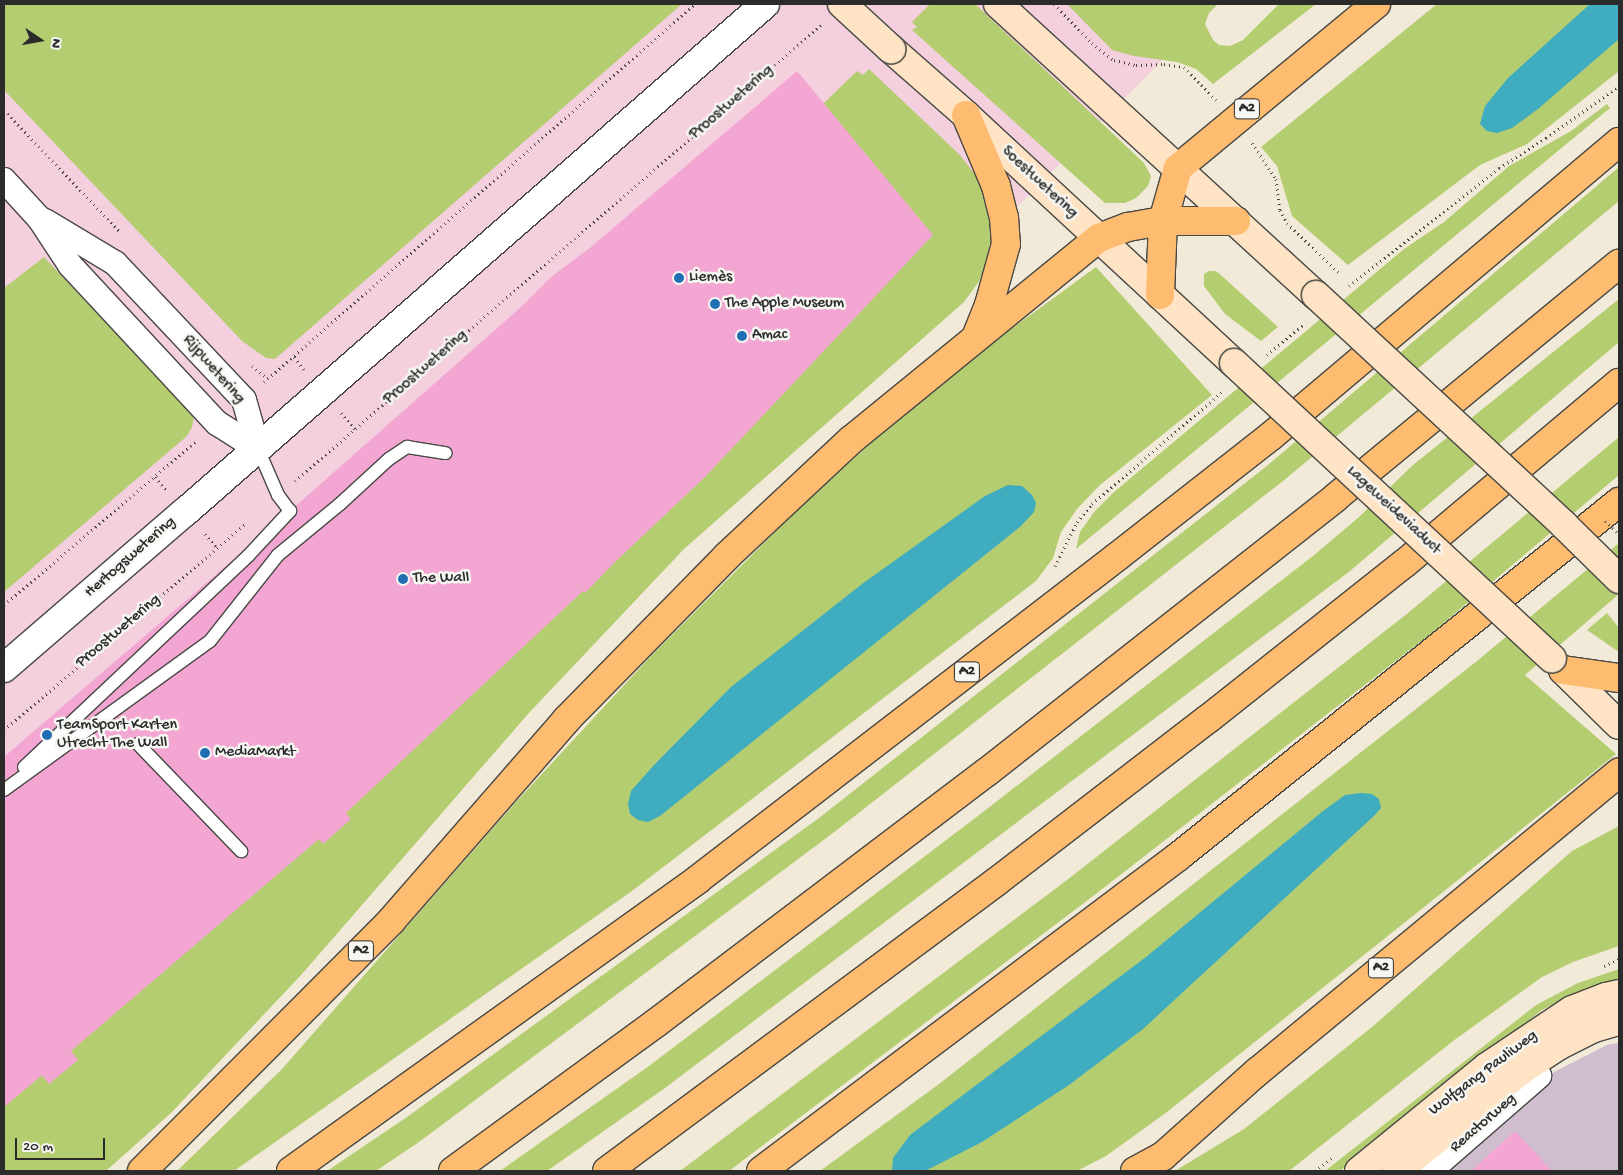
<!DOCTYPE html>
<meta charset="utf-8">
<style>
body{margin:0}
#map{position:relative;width:1623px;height:1175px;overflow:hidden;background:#f2ead8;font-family:"Gochi Hand",sans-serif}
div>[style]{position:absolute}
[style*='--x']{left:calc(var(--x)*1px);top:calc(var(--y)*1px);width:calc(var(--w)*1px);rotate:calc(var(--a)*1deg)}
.built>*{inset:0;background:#f4cfde}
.industrial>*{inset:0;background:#d0bdce}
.green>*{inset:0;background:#b5cd71}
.water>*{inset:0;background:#40acbf}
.building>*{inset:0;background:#f2a6d1}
.path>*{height:3px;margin-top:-1.5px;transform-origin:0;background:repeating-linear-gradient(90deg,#494845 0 1px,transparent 0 5px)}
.roads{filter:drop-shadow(1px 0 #494845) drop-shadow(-1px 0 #494845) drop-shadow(0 1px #494845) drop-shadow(0 -1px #494845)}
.service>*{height:12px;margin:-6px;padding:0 6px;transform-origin:6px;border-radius:6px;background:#fff}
.minor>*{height:24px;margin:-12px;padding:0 12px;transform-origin:12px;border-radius:12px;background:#fff}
.tertiary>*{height:28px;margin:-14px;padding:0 14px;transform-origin:14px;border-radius:14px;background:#fff}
.secondary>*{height:28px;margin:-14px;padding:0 14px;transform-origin:14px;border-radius:14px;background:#fee4c5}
.motorway>*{height:28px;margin:-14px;padding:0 14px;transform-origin:14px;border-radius:14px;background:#fdbc6f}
.path-bridge>*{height:3px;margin-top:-1.5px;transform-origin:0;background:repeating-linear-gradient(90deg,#494845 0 1px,transparent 0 5px)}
.bridges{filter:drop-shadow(1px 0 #494845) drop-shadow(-1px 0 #494845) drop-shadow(0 1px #494845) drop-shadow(0 -1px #494845)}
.secondary-bridge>*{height:28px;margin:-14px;padding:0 14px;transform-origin:14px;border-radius:14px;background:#fee4c5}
.dots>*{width:14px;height:14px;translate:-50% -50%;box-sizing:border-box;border:2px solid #f6f6f2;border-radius:50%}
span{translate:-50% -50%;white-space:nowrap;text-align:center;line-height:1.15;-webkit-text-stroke:5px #f6f6f2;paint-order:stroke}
.shield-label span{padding:1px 4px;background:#f6f6f2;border:1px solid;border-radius:4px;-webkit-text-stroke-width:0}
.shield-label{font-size:15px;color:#2b2b2b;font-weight:700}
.street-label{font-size:16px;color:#2b2b2b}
.poi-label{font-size:16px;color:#2b2b2b}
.left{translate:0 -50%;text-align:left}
.frame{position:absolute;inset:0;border:5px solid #2b2b2b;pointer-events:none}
.north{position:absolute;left:15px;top:15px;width:50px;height:50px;-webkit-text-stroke:4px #f6f6f2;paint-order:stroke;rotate:102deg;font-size:14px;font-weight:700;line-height:20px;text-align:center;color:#2b2b2b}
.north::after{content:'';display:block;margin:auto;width:18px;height:22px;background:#2b2b2b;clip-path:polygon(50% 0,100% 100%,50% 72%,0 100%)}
.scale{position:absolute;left:15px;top:1138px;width:90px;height:22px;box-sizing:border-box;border:2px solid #2b2b2b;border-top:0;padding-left:6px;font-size:15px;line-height:18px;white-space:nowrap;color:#2b2b2b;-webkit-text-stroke:4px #f6f6f2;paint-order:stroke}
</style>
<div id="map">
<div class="built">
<i style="clip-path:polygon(4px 4px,1218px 4px,713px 514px,4px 1171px)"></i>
</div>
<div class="industrial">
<i style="clip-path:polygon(1619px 1043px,1619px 1171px,1443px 1171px,1554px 1072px,1607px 1045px)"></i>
</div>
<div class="green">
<i style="clip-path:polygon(4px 4px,682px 4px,275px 359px,266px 358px,242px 341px,4px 90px)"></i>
<i style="clip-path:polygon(930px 4px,975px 4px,1144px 163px,1151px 176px,1148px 186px,1136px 198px,1125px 203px,1105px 203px,912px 30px,917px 27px,912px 22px)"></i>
<i style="clip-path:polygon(1067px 4px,1218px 4px,1209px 13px,1205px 24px,1213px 40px,1219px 45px,1230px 46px,1243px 40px,1279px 4px,1316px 4px,1213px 84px,1196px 69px,1177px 62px,1134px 56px,1112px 50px)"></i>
<i style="clip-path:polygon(1437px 4px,1619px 4px,1619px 71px,1527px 144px,1480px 165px,1348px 265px,1292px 216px,1277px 166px,1261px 147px)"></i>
<i style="clip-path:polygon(869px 69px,960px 155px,979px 180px,989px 204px,992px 230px,988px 255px,980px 280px,964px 302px,684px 549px,528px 714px,302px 974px,172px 1112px,106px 1171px,4px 1171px,4px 1107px,249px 897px,741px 195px,824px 103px,857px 71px,863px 75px)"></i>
<i style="clip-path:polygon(1607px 104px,1610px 108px,1076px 549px,1080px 532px,1094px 512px,1114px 492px,1404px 249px,1444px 222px,1509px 166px,1571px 131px)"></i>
<i style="clip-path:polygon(1619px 167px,1619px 201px,1283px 481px,833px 833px,419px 1142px,376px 1171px,327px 1171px,407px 1117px,819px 818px,1268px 465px)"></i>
<i style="clip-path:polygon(44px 257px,194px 417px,192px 427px,187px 436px,4px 592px,4px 288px)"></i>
<i style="clip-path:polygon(1096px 267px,1212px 395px,1100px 485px,1077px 509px,1061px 532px,1053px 558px,1036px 581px,632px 891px,234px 1171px,177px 1171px,282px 1069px,515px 803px,651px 656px,807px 500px,944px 378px)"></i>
<i style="clip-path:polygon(1209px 271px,1216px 271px,1222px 276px,1278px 327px,1261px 341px,1225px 314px,1204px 286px,1204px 274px)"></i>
<i style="clip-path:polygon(1619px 299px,1619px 342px,1350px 571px,665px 1088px,547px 1171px,500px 1171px,649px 1066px,983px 812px,1313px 556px,1359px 517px,1413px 465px)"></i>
<i style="clip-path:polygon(1619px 437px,1619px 475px,1433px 632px,1088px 900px,729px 1171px,680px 1171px,1067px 880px,1408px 613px)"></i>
<i style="clip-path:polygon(1619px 543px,1619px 594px,1525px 675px,1616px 754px,1167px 1112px,1106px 1156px,1077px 1171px,820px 1171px,939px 1084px,1477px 661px)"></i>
<i style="clip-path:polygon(1607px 613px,1619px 628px,1619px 652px,1587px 630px)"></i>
<i style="clip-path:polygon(1619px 826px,1619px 946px,1573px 962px,1542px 977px,1453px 1041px,1289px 1171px,1175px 1171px,1244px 1129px,1372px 1027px,1572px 851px)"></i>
<i style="clip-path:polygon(1619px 969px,1619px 981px,1578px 992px,1542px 1010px,1340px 1171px,1325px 1171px,1536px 1005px,1578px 983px)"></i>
</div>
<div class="water">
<i style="clip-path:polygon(1590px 4px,1619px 4px,1619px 39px,1538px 109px,1512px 128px,1497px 133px,1487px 131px,1480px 124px,1485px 106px,1508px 78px)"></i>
<i style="clip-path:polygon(1008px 485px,1022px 486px,1032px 495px,1036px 503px,1034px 512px,1021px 526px,660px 816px,648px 822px,638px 820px,630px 814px,628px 804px,631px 791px,654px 765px,731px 687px,862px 584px,985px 496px)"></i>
<i style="clip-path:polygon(1361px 793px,1372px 794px,1379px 799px,1381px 808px,1375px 815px,1143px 1029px,1069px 1085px,982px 1142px,925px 1171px,892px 1171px,893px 1158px,910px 1135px,1146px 957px,1323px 811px,1345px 795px)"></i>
</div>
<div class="building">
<i style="clip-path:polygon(797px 71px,933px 235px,705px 477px,614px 563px,585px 593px,583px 591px,346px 813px,351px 819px,323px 844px,319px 839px,71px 1051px,78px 1060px,49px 1084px,42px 1075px,4px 1107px,4px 757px,290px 511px,521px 307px,551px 277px,591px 247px)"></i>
<i style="clip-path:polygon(1515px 1131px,1552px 1171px,1471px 1171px)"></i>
</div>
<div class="path">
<i style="--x:1054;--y:4;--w:54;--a:45.7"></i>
<i style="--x:1092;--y:43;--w:28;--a:38"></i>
<i style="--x:1114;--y:60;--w:23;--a:13"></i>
<i style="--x:1136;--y:65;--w:28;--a:-2"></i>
<i style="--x:1164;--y:64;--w:20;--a:9"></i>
<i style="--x:1184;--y:67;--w:46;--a:45.9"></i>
<i style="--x:4;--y:110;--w:168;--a:46.4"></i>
<i style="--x:1252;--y:143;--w:43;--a:56.3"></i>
<i style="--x:1276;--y:179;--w:31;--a:83"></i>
<i style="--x:1280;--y:210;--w:15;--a:62"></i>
<i style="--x:1287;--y:223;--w:72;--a:43.9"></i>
<i style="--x:1349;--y:286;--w:191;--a:-38.2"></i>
<i style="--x:1499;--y:168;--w:56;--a:-32.6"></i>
<i style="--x:1546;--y:138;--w:90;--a:-35.5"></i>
<i style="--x:1267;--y:355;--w:48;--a:-40"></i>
<i style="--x:294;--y:357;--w:16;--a:52"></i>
<i style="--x:252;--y:366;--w:20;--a:37"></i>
<i style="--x:264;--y:382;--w:573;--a:-41.25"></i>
<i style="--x:341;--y:413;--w:21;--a:49"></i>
<i style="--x:155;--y:477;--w:17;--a:50"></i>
<i style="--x:295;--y:481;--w:696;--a:-40.92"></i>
<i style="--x:205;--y:534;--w:20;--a:49"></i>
<i style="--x:1055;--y:566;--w:49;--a:-63.4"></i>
<i style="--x:1077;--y:522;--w:23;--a:-50"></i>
<i style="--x:1092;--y:504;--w:173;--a:-40.8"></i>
<i style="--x:4;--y:605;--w:254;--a:-40.5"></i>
<i style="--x:4;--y:730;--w:317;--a:-40.5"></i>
<i style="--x:1604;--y:966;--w:17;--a:-25"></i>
<i style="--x:1315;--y:1171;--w:21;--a:-37"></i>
</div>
<div class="roads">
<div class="service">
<i style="--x:138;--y:744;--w:149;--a:46.1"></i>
<i style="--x:24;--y:767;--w:308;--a:-43.3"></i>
<i style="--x:248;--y:556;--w:62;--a:-47"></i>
<i style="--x:290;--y:511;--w:20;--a:-127"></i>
<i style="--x:278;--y:495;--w:50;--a:-113.5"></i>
<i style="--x:4;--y:790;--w:254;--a:-35.9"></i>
<i style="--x:210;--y:641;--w:110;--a:-51.7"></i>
<i style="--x:278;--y:555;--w:80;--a:-39.4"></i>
<i style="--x:340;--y:504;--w:67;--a:-42.6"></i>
<i style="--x:389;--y:459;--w:22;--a:-34"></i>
<i style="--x:407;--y:447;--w:39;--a:9"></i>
</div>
<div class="minor">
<i style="--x:4;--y:180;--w:52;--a:47.4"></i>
<i style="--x:39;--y:218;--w:56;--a:56.6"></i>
<i style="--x:70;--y:265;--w:216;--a:47.1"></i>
<i style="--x:217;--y:423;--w:49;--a:32.4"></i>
<i style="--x:45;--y:221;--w:82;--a:31"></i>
<i style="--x:115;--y:263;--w:188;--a:46.7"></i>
<i style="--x:244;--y:400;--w:51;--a:74.1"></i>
<i style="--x:1430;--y:1171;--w:145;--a:-41.1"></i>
</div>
<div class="tertiary">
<i style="--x:4;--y:668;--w:239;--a:-40.8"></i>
<i style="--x:185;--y:512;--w:771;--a:-41.21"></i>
</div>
<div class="secondary">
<i style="--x:998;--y:4;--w:431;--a:42.5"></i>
<i style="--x:891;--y:49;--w:100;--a:41.3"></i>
<i style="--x:966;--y:115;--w:365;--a:42.8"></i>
<i style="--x:1563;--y:670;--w:78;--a:44.5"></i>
<i style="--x:1359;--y:1171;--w:165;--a:-39.1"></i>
<i style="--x:1487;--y:1067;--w:102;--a:-33.8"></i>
<i style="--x:1572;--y:1010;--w:36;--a:-21"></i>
<i style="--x:1606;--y:997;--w:13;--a:-13"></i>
<i style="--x:1397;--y:1171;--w:162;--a:-39"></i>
<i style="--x:1523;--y:1069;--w:42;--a:-33.3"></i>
<i style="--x:1558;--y:1046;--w:40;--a:-26.6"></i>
<i style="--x:1594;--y:1028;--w:26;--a:-16"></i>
</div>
<div class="motorway">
<i style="--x:966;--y:115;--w:77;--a:67.1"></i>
<i style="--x:996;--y:186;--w:32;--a:76"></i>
<i style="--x:1004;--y:217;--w:27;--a:86"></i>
<i style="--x:1006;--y:244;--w:63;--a:105.6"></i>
<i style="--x:989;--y:305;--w:32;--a:112"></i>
<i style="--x:1160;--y:295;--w:74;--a:-87.7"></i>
<i style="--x:1163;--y:221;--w:55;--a:-74.2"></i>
<i style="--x:1178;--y:168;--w:257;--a:-39.6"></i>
<i style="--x:1563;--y:670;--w:57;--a:8.1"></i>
<i style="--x:142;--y:1171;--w:353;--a:-45.1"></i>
<i style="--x:391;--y:921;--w:268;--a:-48.9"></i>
<i style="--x:567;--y:719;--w:228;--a:-45.5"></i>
<i style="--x:727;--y:556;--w:170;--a:-43.1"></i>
<i style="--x:851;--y:440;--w:320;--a:-39.2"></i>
<i style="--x:1099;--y:238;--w:31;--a:-21"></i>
<i style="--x:1128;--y:227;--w:36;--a:-10"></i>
<i style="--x:1163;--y:221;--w:73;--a:0"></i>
<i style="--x:291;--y:1171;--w:500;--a:-35.6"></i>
<i style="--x:697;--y:880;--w:531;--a:-37.58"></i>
<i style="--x:1118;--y:556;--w:194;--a:-38.1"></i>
<i style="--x:1271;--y:436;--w:456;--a:-40.2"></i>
<i style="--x:453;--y:1171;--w:251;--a:-36.1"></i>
<i style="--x:656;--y:1023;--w:415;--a:-37.2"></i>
<i style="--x:987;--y:772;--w:444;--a:-38.2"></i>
<i style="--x:1336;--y:497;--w:367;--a:-39.5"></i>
<i style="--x:607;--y:1171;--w:485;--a:-36.6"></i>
<i style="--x:996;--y:882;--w:267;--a:-37.6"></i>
<i style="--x:1208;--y:719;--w:251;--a:-38.4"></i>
<i style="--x:1405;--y:563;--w:280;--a:-40.1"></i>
<i style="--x:761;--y:1171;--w:523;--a:-37"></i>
<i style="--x:1179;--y:856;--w:565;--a:-38.82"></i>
<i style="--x:1135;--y:1171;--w:32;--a:-28"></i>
<i style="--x:1163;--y:1156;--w:126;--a:-41.8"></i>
<i style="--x:1257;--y:1072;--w:470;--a:-39.6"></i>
</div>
</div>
<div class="path-bridge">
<i style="--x:1605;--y:521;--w:19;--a:43"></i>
</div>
<div class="bridges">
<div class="secondary-bridge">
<i style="--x:842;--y:4;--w:67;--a:42.6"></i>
<i style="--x:1316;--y:295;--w:338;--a:42.8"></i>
<i style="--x:1564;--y:525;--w:77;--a:44.5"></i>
<i style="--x:1234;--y:363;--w:434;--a:42.9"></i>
</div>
</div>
<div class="dots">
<i style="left:679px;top:278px;background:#1f6fb2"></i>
<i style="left:715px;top:304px;background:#1f6fb2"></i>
<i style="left:742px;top:336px;background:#1f6fb2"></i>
<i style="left:403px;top:579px;background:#1f6fb2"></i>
<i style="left:47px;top:735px;background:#1f6fb2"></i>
<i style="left:205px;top:753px;background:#1f6fb2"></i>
</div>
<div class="shield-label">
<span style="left:1247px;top:109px">A2</span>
<span style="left:967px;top:672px">A2</span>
<span style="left:361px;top:951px">A2</span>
<span style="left:1381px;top:968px">A2</span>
</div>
<div class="street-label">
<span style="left:732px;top:103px;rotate:-41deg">Proostwetering</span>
<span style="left:1039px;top:183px;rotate:43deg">Soestwetering</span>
<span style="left:426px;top:368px;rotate:-41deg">Proostwetering</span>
<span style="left:213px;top:370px;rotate:49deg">Rijpwetering</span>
<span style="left:1393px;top:511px;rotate:43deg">Lageweideviaduct</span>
<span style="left:131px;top:558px;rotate:-41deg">Hertogswetering</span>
<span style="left:119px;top:632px;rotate:-40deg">Proostwetering</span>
<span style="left:1484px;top:1074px;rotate:-37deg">Wolfgang Pauliweg</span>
<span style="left:1484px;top:1124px;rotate:-41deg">Reactorweg</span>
</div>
<div class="poi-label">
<span class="left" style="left:689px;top:278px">Liemès</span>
<span class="left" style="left:725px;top:304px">The Apple Museum</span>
<span class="left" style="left:752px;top:336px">Amac</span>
<span class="left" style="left:413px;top:579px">The Wall</span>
<span class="left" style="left:57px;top:735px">TeamSport Karten<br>Utrecht The Wall</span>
<span class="left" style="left:215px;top:753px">MediaMarkt</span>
</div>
<div class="frame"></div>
<div class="north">N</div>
<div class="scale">20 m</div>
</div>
